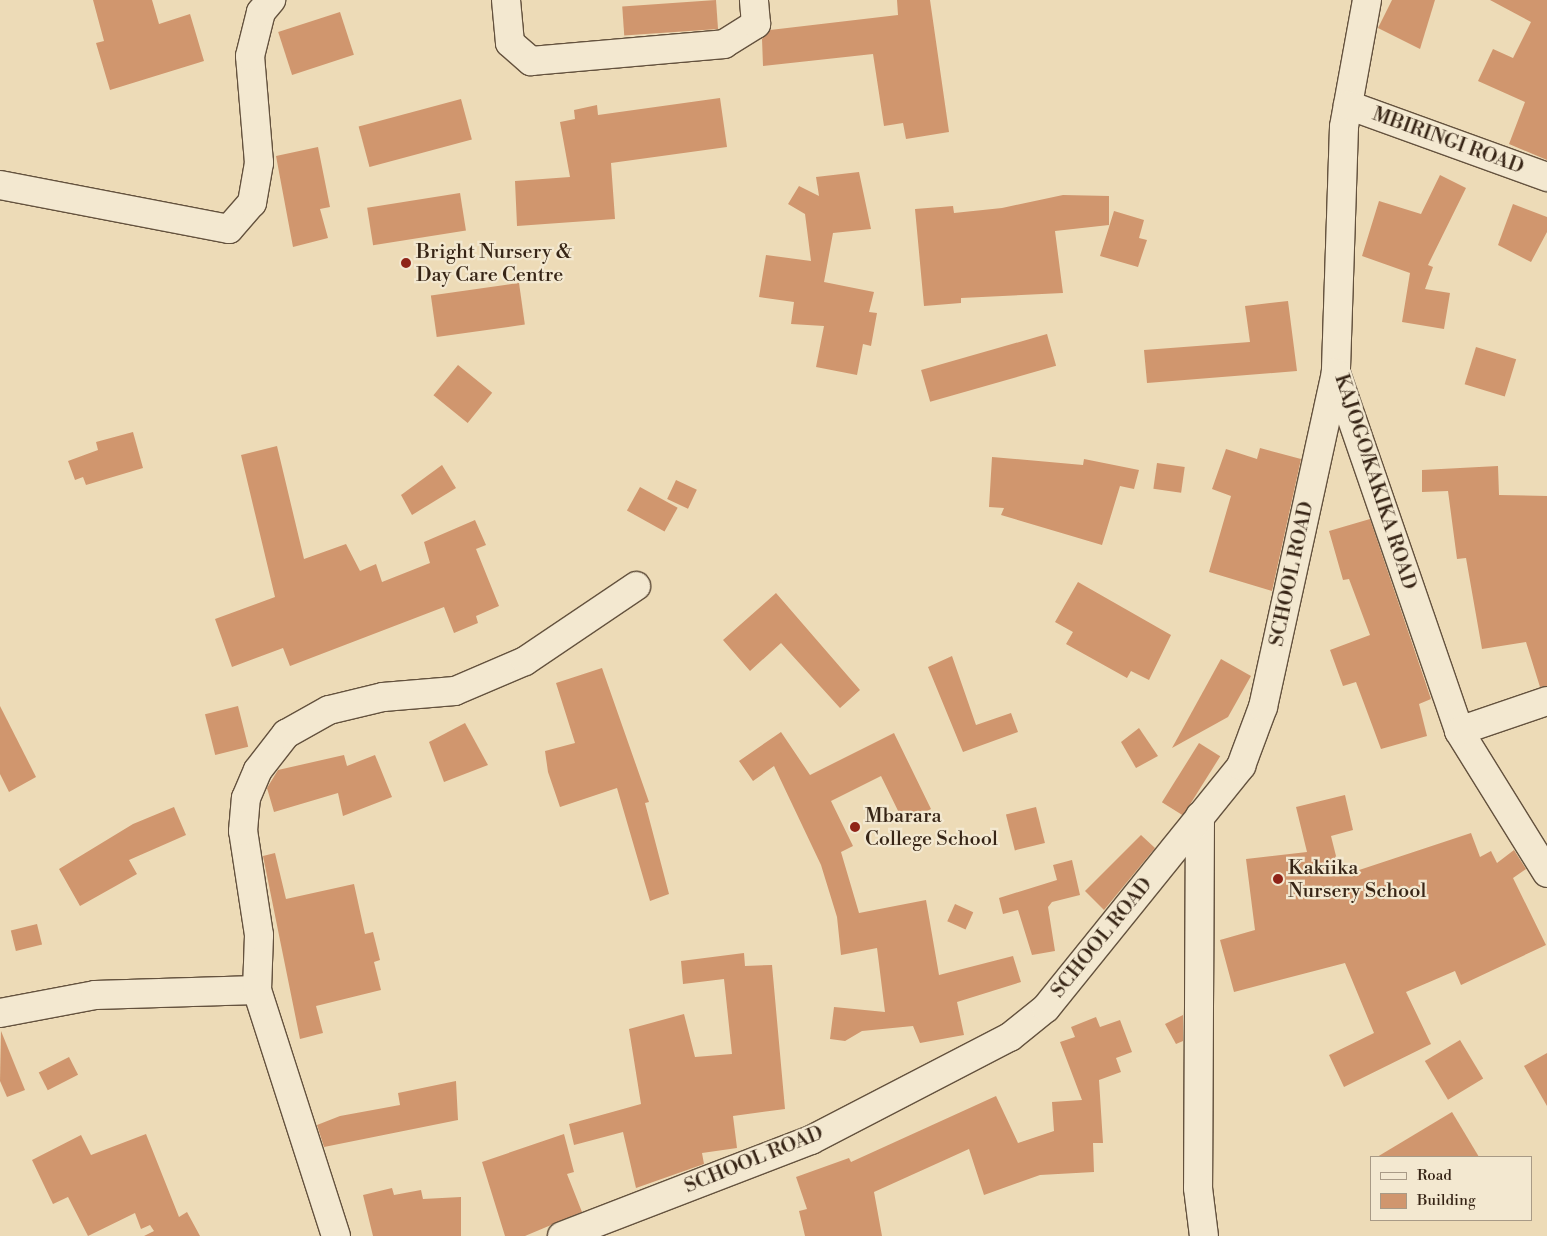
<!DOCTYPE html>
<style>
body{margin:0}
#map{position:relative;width:1547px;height:1236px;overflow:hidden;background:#eddbb7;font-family:"Libre Bodoni",serif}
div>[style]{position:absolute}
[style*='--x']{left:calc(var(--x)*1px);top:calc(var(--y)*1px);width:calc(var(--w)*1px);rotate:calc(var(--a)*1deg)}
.building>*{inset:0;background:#d0966e;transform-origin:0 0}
.roads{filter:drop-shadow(1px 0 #64523e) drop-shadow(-1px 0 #64523e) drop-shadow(0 1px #64523e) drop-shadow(0 -1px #64523e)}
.street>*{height:28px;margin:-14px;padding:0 14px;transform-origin:14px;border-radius:14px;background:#f3e8d0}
.dots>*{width:14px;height:14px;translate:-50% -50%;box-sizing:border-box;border:2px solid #f3e8d0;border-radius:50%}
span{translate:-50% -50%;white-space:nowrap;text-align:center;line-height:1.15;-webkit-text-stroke:4.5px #f3e8d0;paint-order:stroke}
.street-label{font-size:20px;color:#372516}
.poi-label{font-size:20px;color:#372516}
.left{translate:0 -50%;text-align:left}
.legend{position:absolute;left:1370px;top:1156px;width:162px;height:65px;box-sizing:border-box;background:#f3e8d0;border:1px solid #a89a86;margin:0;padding:6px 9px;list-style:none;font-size:15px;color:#372516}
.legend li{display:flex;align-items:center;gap:10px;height:25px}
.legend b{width:25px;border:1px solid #a89a86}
</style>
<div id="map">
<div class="building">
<i style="clip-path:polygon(93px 0,152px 0,159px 24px,190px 14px,204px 61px,110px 90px,96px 43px,104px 41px)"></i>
<i style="left:716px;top:0;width:29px;height:94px;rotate:86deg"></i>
<i style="clip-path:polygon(897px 0,930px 0,949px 132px,906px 139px,903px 123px,884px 126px,873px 54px,763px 66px,762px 39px,770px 30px,898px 15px)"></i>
<i style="clip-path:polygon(1392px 0,1435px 0,1420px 49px,1378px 28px)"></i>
<i style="clip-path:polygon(1490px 0,1547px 0,1547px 160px,1509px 144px,1525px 102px,1478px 81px,1493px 49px,1513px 58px,1531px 22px)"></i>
<i style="left:340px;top:12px;width:45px;height:65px;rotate:72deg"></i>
<i style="clip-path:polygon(720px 98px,727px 147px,611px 163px,615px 219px,517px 226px,515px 181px,570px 177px,560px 122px,575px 119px,574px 110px,597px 105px,598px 115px)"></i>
<i style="left:461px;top:99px;width:42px;height:106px;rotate:75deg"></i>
<i style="clip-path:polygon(318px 147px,330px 207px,320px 209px,328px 238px,293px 247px,276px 156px)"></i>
<i style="clip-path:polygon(859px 172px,871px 229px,833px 233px,824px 282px,874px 292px,869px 312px,877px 313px,871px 346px,863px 344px,857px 375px,816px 367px,824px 326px,791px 324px,794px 302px,759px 297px,766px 255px,811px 261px,805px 214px,788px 204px,799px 186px,819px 196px,816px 177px)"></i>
<i style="clip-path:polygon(1440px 175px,1466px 188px,1428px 265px,1433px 267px,1425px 289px,1450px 293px,1444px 329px,1402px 322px,1410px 273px,1362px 256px,1379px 201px,1421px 214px)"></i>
<i style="left:460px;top:193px;width:38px;height:94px;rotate:81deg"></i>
<i style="clip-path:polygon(1063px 195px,1109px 196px,1109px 225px,1055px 231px,1063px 293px,961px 298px,961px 303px,924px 306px,915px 209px,953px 206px,954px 213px,1002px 208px)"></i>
<i style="clip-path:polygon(1513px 204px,1547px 217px,1547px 232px,1531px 262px,1498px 245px)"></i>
<i style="clip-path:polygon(1114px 211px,1144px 220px,1139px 238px,1147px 240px,1138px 267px,1100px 256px)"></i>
<i style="left:519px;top:283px;width:42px;height:89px;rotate:82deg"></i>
<i style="clip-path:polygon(1288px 301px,1297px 371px,1147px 383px,1144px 350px,1250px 342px,1245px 306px)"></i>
<i style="left:1047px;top:334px;width:33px;height:131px;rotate:74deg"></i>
<i style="left:1476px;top:347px;width:42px;height:39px;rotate:17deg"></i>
<i style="left:458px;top:365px;width:44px;height:39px;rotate:39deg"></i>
<i style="clip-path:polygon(133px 432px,143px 468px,86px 485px,83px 477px,75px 480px,68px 461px,98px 450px,96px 442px)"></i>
<i style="clip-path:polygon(277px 446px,304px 559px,346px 544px,360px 571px,376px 564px,382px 582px,430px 563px,424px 542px,475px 520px,486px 545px,476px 549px,499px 606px,476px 616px,478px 623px,454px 633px,444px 607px,290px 666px,283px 648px,232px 667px,215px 619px,275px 597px,241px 455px)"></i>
<i style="clip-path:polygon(1260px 448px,1301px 459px,1272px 591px,1209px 572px,1231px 496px,1212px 489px,1226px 449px,1257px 459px)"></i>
<i style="clip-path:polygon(992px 457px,1083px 465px,1084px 459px,1139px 470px,1134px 489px,1120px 486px,1102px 545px,1001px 515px,1004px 508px,989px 507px)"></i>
<i style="left:1157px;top:463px;width:28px;height:26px;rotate:8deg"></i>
<i style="clip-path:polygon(442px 465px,456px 488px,412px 515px,401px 495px)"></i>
<i style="clip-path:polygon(1498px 466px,1499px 495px,1547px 496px,1547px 686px,1540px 687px,1526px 642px,1482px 649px,1466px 558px,1457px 559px,1448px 491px,1422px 492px,1422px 470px)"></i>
<i style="left:676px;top:480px;width:23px;height:21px;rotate:25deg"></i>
<i style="left:640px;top:487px;width:43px;height:27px;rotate:29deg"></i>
<i style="clip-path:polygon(1370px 519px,1431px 699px,1419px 704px,1427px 736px,1381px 749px,1356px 682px,1343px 686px,1330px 650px,1370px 635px,1349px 579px,1343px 580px,1329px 531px)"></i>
<i style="clip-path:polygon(1078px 582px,1171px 635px,1149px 680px,1131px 671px,1127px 678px,1066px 644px,1073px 632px,1055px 622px)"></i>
<i style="clip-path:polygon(776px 593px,860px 690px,840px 708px,781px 643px,750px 671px,723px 640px)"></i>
<i style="clip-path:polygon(952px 656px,976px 725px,1011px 713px,1018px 732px,963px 752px,928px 667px)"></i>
<i style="clip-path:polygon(1221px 659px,1251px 676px,1228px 717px,1172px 748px)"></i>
<i style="clip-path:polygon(602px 668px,649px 802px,645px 803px,669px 894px,650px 901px,617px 788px,560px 807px,548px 772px,545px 751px,575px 743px,556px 683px)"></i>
<i style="clip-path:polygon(0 706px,36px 777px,9px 792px,0 774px)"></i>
<i style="left:238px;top:706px;width:42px;height:34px;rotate:76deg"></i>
<i style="clip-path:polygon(465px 723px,488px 765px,444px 782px,429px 742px)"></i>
<i style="clip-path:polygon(1139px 728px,1158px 756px,1136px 768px,1121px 742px)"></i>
<i style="clip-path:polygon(781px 732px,810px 775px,894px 733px,931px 809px,904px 823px,881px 776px,831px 801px,853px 846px,841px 852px,859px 913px,926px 900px,939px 975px,1013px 956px,1021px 982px,957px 1002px,964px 1035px,920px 1043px,913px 1026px,862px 1031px,845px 1041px,830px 1039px,834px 1007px,885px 1012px,877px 948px,841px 955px,837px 917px,821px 865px,774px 766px,753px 781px,739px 761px)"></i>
<i style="left:1199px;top:743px;width:25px;height:70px;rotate:32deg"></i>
<i style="clip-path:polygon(344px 755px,347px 766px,375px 755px,392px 797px,343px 816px,338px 793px,274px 812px,267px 788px,278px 770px)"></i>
<i style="clip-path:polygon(1345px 795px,1353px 830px,1331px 836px,1341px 876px,1471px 833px,1480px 857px,1491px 851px,1497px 863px,1514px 850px,1526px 869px,1513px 878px,1546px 945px,1461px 985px,1455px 971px,1406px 992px,1431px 1044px,1344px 1087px,1329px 1055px,1374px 1033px,1345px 963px,1234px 992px,1220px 940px,1255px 930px,1246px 859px,1307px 852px,1296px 807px)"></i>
<i style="clip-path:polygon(174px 807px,186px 835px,129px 860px,137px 874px,80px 906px,59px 869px,133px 824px)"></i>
<i style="left:1036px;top:807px;width:37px;height:31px;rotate:76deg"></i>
<i style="clip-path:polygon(1141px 835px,1155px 848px,1104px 910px,1085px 891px)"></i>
<i style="clip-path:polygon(275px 853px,286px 899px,354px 884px,365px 934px,373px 932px,380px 960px,374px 962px,381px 990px,316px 1006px,323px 1033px,300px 1039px,263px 856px)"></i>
<i style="clip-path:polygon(1072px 860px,1080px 895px,1052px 902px,1048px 907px,1055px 951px,1032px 955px,1018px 910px,1003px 914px,999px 898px,1057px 880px,1053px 865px)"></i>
<i style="left:955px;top:904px;width:20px;height:19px;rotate:24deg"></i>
<i style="left:37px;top:924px;width:21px;height:27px;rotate:76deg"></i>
<i style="clip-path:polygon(744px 953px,745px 966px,772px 965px,785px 1109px,733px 1116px,737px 1148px,702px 1153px,704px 1164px,636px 1188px,623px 1132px,574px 1145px,569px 1124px,641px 1104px,629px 1029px,684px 1014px,695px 1057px,732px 1054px,724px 979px,683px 984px,681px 961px)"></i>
<i style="clip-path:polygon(1183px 1015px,1183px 1041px,1176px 1044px,1165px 1024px)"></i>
<i style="clip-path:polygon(1096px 1017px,1100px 1027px,1120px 1020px,1132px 1052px,1116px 1058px,1121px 1072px,1099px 1080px,1103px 1143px,1093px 1143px,1094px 1172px,1040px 1175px,984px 1195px,969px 1149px,874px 1192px,882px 1236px,805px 1236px,799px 1211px,807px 1209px,796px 1177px,849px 1158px,851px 1162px,996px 1096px,1018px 1143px,1054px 1131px,1052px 1102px,1082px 1100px,1060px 1042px,1075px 1037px,1071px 1027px)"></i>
<i style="clip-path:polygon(1px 1031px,25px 1090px,7px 1097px,0 1081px)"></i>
<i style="left:1460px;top:1040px;width:45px;height:41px;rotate:59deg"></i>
<i style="clip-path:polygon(1547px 1053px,1547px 1106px,1524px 1066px)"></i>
<i style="left:69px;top:1057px;width:20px;height:34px;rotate:63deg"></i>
<i style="clip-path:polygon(456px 1081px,458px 1120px,324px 1147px,317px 1125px,340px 1116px,400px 1105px,398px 1093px)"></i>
<i style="clip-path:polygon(1452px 1112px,1479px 1157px,1377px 1157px)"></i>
<i style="clip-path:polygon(146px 1134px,179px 1217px,187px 1212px,200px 1236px,144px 1236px,154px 1231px,150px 1225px,141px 1229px,135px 1213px,88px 1236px,68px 1197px,53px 1204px,32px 1160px,81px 1135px,91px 1155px)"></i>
<i style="clip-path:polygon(564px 1134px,574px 1172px,567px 1174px,582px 1212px,525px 1236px,505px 1236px,482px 1162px)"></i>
<i style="clip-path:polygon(392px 1188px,394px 1195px,421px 1190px,423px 1199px,461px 1197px,461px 1236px,373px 1236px,363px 1195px)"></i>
</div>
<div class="roads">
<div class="street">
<i style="--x:506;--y:0;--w:43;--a:84.7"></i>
<i style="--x:510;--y:43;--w:28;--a:41"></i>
<i style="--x:531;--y:61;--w:194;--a:-5"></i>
<i style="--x:724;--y:44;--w:38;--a:-32"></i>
<i style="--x:756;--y:24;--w:24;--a:-95"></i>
<i style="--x:1367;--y:0;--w:129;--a:100.3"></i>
<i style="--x:1344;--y:127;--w:246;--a:91.9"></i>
<i style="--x:1336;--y:373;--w:379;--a:71"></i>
<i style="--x:1459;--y:731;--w:167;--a:58.2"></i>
<i style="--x:1348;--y:105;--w:212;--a:19.9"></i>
<i style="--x:0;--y:185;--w:233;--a:10.9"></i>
<i style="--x:229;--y:229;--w:35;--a:-49"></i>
<i style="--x:252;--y:203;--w:41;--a:-80.1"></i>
<i style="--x:259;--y:163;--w:107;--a:-94.8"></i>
<i style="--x:250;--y:56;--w:45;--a:-76"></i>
<i style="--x:261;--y:12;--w:16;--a:-50"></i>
<i style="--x:1459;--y:731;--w:93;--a:-18.8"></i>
<i style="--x:1200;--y:816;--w:372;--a:90.3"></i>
<i style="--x:1198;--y:1188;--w:48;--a:82.9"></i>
<i style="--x:0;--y:1013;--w:97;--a:-10.7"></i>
<i style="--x:95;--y:995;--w:162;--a:-1.8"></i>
<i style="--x:336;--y:1236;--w:258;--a:-107.8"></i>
<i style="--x:257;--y:990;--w:55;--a:-87.9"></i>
<i style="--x:259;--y:935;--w:105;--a:-98.7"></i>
<i style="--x:243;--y:831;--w:33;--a:-85"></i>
<i style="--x:246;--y:798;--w:30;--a:-67"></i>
<i style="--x:258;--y:770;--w:46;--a:-52.1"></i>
<i style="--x:286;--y:734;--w:49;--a:-29.2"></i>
<i style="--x:329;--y:710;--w:56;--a:-13.5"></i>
<i style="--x:383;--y:697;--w:72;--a:-4.8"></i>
<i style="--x:455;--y:691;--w:76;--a:-23.2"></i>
<i style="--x:525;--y:661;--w:134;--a:-34"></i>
<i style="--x:562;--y:1236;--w:267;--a:-21.1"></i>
<i style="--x:811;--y:1140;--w:224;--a:-27.4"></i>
<i style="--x:1010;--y:1037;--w:46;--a:-38.9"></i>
<i style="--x:1046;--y:1008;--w:311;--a:-51.1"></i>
<i style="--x:1241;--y:766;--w:63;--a:-69.6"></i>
<i style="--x:1263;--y:707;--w:342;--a:-77.7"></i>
</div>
</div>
<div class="dots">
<i style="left:406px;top:263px;background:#8f2418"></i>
<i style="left:855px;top:827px;background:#8f2418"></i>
<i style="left:1278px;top:879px;background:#8f2418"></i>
</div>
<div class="street-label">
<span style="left:1448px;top:141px;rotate:20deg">MBIRINGI ROAD</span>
<span style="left:1375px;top:482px;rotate:72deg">KAJOGO/KAKIKA ROAD</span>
<span style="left:1292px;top:574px;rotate:-78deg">SCHOOL ROAD</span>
<span style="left:1102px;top:938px;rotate:-51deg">SCHOOL ROAD</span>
<span style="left:754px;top:1160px;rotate:-22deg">SCHOOL ROAD</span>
</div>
<div class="poi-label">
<span class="left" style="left:416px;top:264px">Bright Nursery &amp;<br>Day Care Centre</span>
<span class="left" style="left:865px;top:828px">Mbarara<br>College School</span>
<span class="left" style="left:1288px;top:880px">Kakiika<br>Nursery School</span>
</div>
<ul class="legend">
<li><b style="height:6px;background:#f3e8d0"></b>Road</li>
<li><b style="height:14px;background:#d0966e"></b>Building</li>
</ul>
</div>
